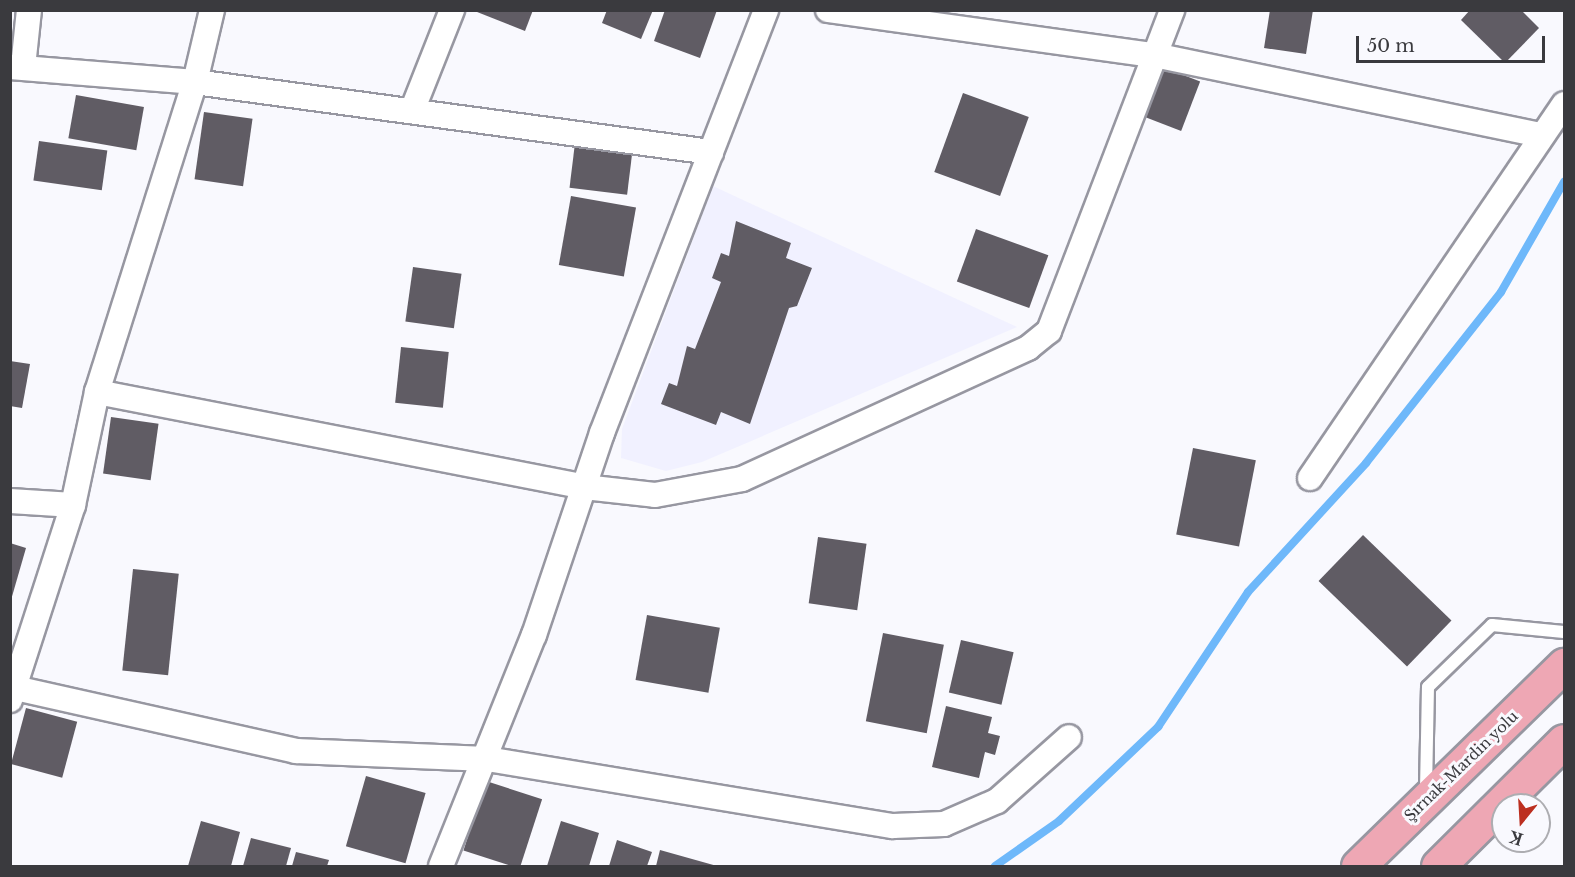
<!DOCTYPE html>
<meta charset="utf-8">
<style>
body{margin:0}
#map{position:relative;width:1575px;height:877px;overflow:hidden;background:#f9f9fe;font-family:"Libre Baskerville",serif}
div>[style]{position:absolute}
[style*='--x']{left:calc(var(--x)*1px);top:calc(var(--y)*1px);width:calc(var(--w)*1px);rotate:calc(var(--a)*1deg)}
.built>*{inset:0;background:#f1f1ff}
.stream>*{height:8px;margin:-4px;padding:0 4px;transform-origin:4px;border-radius:4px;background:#6eb8fa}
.building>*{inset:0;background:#605c64;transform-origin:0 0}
.roads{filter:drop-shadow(2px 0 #9797a1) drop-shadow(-2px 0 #9797a1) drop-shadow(0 2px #9797a1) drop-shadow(0 -2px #9797a1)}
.service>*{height:12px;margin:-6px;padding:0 6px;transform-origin:6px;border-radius:6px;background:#fff}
.minor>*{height:24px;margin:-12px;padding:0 12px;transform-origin:12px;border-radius:12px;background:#fff}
.trunk>*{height:33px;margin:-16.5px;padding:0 16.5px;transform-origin:16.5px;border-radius:16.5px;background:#eea7b4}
span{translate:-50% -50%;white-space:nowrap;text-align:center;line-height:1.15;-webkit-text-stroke:6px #f9f9fe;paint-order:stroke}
.street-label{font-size:15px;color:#3a3a3e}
.frame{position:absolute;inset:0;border:12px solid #3a3a3e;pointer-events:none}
.north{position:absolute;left:1491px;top:793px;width:60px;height:60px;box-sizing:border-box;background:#f9f9fe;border:2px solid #adadb1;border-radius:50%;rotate:198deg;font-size:16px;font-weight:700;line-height:24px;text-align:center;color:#3a3a3e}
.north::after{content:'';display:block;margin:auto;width:21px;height:27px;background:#bc2f20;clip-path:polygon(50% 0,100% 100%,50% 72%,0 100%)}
.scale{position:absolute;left:1356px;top:36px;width:189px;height:27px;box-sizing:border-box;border:3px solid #3a3a3e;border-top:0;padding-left:8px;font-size:18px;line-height:21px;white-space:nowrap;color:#3a3a3e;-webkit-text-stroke:4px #f9f9fe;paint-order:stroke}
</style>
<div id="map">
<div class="built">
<i style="clip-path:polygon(713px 186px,1017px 327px,702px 462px,666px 471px,621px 458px,622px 429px)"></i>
</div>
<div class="stream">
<i style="--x:995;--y:866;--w:78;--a:-35.1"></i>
<i style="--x:1059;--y:821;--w:137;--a:-43.5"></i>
<i style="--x:1158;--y:727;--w:162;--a:-56.3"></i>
<i style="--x:1248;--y:592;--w:175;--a:-47.5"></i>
<i style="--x:1366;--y:463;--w:218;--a:-51.7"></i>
<i style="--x:1501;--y:292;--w:127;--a:-60.2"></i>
</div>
<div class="building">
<i style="clip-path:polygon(472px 10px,533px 10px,525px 31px)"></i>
<i style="clip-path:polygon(607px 10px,653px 10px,641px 39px,602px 23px)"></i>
<i style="clip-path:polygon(665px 10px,717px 10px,700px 58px,654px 41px)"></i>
<i style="clip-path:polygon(1270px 10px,1313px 10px,1306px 54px,1264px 48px)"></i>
<i style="clip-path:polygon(1470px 10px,1521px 10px,1539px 28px,1505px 63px,1461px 20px)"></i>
<i style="left:1160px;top:66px;width:43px;height:53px;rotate:21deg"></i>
<i style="left:963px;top:93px;width:70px;height:84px;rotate:20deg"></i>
<i style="left:76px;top:95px;width:69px;height:44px;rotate:10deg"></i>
<i style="left:204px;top:112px;width:49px;height:68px;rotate:8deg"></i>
<i style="left:39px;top:141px;width:69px;height:40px;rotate:8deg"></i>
<i style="left:575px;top:143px;width:58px;height:45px;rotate:7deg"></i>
<i style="left:571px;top:196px;width:66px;height:70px;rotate:10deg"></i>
<i style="clip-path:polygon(736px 221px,791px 243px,786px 258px,812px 268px,797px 306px,789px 308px,750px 424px,721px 412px,716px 425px,661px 404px,669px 383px,677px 386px,687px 346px,695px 349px,721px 282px,712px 278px,721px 253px,729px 256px)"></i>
<i style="left:976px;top:229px;width:77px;height:56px;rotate:20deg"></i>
<i style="left:413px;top:267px;width:49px;height:55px;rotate:8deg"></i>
<i style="left:401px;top:347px;width:48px;height:56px;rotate:6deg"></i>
<i style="clip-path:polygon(10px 361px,30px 364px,22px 408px,10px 406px)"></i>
<i style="left:111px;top:417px;width:48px;height:57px;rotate:8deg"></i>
<i style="left:1193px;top:448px;width:64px;height:88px;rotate:11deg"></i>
<i style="left:1363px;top:535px;width:123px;height:64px;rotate:44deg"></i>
<i style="left:818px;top:537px;width:49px;height:67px;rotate:8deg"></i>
<i style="clip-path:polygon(10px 543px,26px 548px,11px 600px,10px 600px)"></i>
<i style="left:133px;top:569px;width:46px;height:102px;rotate:6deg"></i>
<i style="left:647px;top:615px;width:74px;height:66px;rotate:10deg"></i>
<i style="left:883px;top:633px;width:62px;height:90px;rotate:11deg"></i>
<i style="left:961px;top:640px;width:54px;height:54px;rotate:13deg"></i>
<i style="clip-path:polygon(946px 706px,992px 717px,988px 733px,1000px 736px,995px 755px,985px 752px,979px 778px,932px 767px)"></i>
<i style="left:26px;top:708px;width:53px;height:58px;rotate:15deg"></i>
<i style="left:366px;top:776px;width:62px;height:73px;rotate:16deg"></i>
<i style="left:486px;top:781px;width:59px;height:73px;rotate:18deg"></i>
<i style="clip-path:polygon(201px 821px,240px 832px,231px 866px,188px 866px)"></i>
<i style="clip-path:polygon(561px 821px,599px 833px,589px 866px,547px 866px)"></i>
<i style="clip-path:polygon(251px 838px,291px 848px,286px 866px,243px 866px)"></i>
<i style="clip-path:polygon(617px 840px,652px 852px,647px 866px,609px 866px)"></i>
<i style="clip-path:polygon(660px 850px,717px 866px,656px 866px)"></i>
<i style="clip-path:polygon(296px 852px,329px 860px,327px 866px,292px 866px)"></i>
</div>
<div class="roads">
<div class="service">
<i style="--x:1426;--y:790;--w:103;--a:-88.9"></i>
<i style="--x:1428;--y:687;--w:89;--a:-44.1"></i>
<i style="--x:1492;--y:625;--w:72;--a:5.6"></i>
</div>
<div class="minor">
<i style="--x:828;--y:10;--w:329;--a:7.9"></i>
<i style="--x:1154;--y:55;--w:396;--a:11.7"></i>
<i style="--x:10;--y:67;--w:186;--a:4.6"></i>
<i style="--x:195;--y:82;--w:521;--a:7.73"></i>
<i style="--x:23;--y:67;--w:57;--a:-84"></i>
<i style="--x:412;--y:111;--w:109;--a:-68.4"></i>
<i style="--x:97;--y:392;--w:496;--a:11"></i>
<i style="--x:584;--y:487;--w:71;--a:6.4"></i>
<i style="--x:655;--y:495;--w:88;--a:-10.4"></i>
<i style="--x:742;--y:479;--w:315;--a:-24.6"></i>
<i style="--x:1028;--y:348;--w:27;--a:-39"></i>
<i style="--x:1049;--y:331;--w:344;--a:-69"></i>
<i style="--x:1310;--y:478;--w:452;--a:-55.8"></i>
<i style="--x:10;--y:501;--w:63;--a:3.6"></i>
<i style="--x:15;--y:688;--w:288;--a:12.6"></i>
<i style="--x:296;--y:751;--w:191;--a:2.4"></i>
<i style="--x:487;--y:759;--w:411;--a:9.4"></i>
<i style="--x:893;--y:826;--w:51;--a:-2.2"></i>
<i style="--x:944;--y:824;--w:58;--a:-23.5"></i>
<i style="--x:997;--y:801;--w:96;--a:-41.6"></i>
<i style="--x:10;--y:700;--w:205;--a:-72.1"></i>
<i style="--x:73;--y:505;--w:116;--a:-78"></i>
<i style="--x:97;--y:392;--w:325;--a:-72.5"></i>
<i style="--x:195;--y:82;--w:74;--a:-76.7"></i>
<i style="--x:441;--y:866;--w:249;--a:-68.1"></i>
<i style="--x:534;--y:635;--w:213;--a:-71.4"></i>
<i style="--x:602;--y:433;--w:454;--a:-68.8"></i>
</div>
<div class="trunk">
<i style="--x:1358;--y:866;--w:288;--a:-44.3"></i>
<i style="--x:1438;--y:866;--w:177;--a:-44.8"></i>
</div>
</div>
<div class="street-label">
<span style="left:1461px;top:766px;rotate:-44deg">Şırnak-Mardin yolu</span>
</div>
<div class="frame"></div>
<div class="north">K</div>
<div class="scale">50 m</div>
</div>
